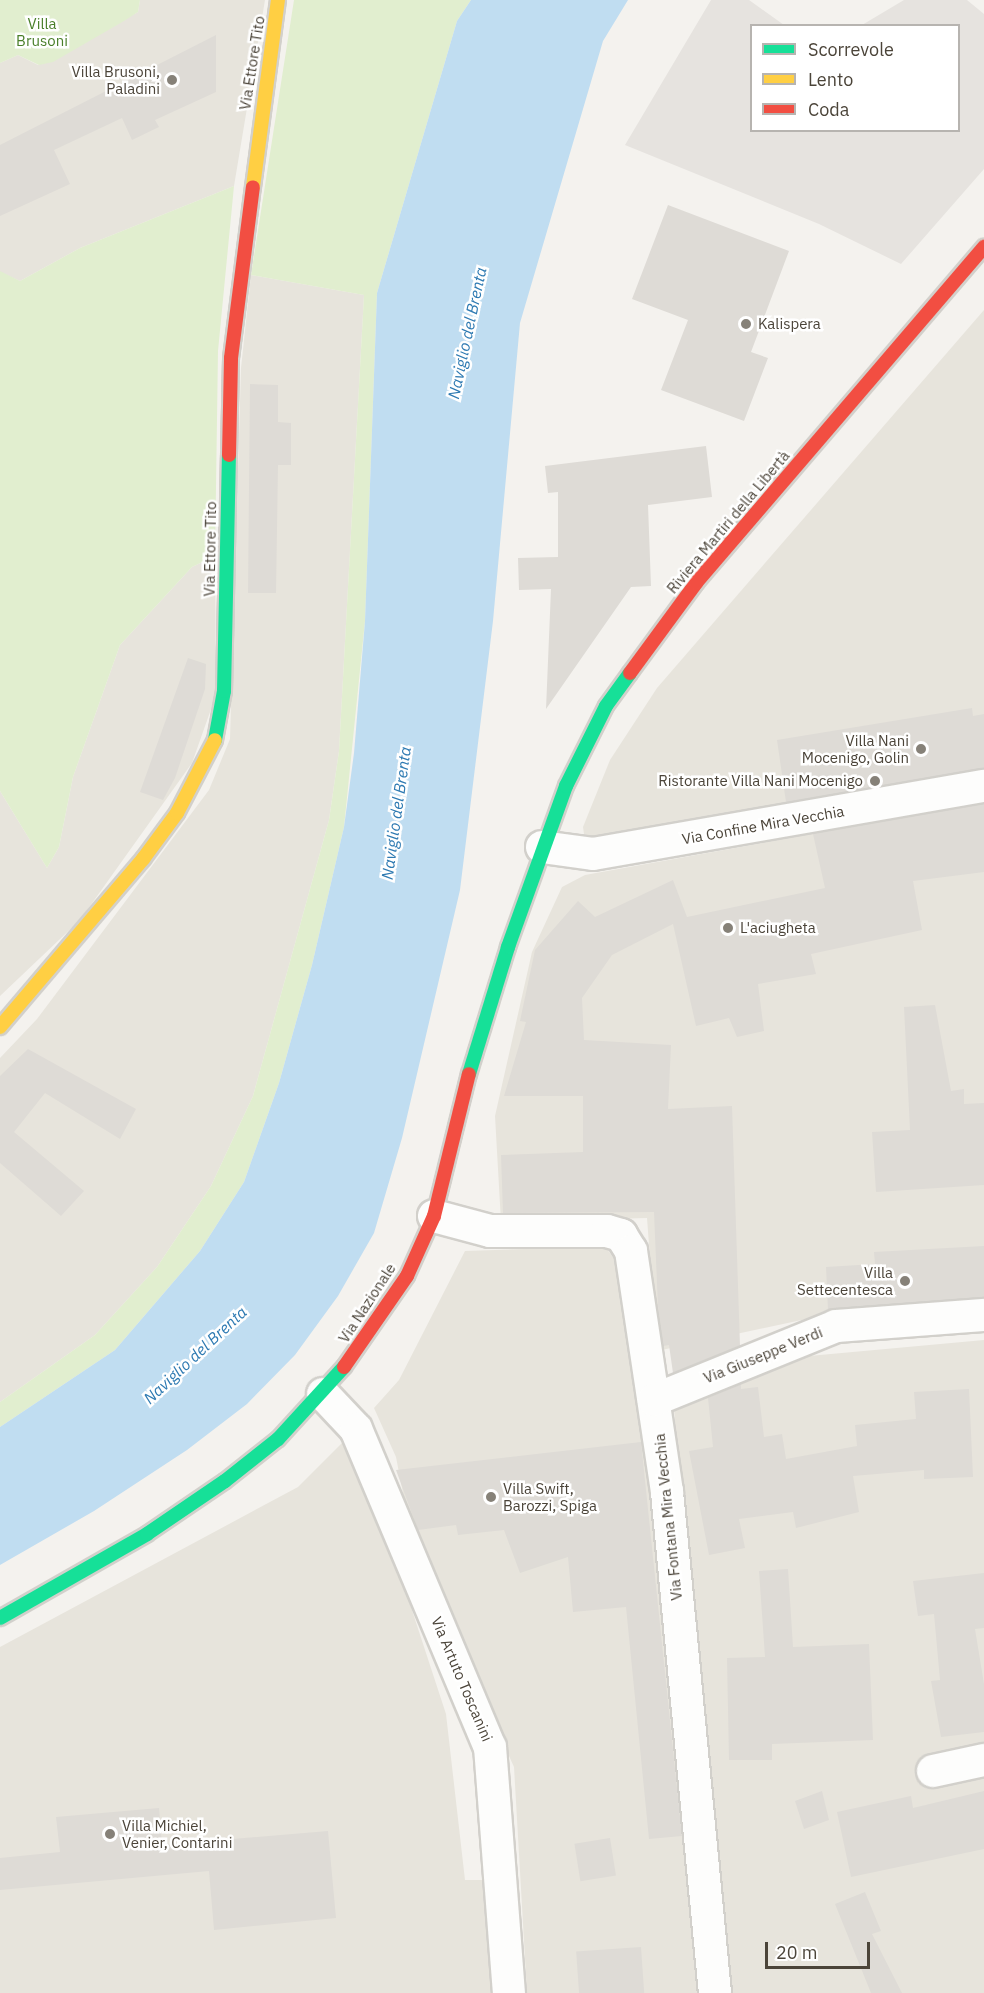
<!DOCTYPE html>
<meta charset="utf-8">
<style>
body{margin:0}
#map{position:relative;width:984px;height:1993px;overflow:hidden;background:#f4f2ee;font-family:"IBM Plex Sans",sans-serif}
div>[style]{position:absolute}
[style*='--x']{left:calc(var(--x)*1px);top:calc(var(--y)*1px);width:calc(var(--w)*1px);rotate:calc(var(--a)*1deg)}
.residential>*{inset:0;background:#e7e4dc}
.green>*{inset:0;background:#e1eecf}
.parking>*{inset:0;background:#e6e3df}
.water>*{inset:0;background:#c0ddf1}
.building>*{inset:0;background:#dedbd6;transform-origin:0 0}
.roads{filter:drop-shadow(2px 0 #d2d0cb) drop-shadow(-2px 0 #d2d0cb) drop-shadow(0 2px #d2d0cb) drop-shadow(0 -2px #d2d0cb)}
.street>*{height:32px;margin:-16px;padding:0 16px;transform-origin:16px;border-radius:16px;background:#fdfdfc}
.fast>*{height:14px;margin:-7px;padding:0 7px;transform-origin:7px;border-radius:7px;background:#16e098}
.slow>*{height:14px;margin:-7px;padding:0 7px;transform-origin:7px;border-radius:7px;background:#ffcf43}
.jam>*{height:14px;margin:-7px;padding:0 7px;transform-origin:7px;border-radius:7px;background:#f24e42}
.dots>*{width:16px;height:16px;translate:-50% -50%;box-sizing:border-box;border:3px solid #fff;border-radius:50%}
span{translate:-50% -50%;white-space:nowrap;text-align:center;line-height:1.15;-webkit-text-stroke:5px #fff;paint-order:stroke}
.park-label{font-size:15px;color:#4a7f2a}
.street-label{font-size:15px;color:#4b4439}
.poi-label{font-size:15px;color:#4b4439}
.right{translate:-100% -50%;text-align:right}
.left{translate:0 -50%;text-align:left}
.water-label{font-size:16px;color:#2e7ab2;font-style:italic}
.legend{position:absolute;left:750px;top:24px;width:210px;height:108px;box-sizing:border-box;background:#fff;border:2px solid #b7b4b0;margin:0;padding:8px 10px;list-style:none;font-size:18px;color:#4b4439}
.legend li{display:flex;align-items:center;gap:12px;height:30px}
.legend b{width:30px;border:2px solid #b7b4b0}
.scale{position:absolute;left:765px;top:1942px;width:105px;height:27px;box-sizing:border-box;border:3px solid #4b4439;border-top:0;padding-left:8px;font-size:18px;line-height:21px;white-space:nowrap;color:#4b4439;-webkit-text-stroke:4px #fff;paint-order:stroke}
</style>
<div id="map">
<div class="residential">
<i style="clip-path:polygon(140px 0,265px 0,234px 186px,80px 248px,20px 281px,0 272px,0 63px,18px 55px,38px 65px,138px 12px)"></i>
<i style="clip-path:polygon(251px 275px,364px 295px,339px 751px,329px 820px,253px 1096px,211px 1186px,157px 1267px,95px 1335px,0 1402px,0 1058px,37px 1019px,209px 790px,230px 739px,241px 368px)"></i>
<i style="clip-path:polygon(984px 310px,984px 773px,592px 837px,584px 834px,583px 827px,610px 760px,657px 688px)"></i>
<i style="clip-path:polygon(215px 556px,216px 695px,192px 763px,80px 920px,0 996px,0 791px,47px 868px,59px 847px,73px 777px,120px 645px,192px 567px)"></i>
<i style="clip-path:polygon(984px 803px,984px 1312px,811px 1318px,657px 1351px,647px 1218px,501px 1222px,495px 1116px,532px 952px,562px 887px,585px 875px)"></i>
<i style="clip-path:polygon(588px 1247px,607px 1249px,617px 1263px,651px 1488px,702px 1993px,527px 1993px,514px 1767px,412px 1540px,396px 1457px,374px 1408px,399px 1380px,465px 1251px)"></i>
<i style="clip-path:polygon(984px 1340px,984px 1747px,920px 1760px,926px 1786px,984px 1774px,984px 1993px,725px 1993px,689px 1619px,674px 1408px,798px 1357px)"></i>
<i style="clip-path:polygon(344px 1441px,407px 1595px,446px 1714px,465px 1880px,490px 1880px,499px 1993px,0 1993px,0 1647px,298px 1487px)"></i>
</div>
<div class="green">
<i style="clip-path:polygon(0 0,140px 0,138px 12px,124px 21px,53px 62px,39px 65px,18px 55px,0 63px)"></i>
<i style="clip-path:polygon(294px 0,471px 0,457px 21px,377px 293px,365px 621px,344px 827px,312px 965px,279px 1083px,244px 1182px,200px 1251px,115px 1350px,0 1427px,0 1402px,95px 1335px,157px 1267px,211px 1186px,253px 1096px,329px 820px,339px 751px,364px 295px,251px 275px)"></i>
<i style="clip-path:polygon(234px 186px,218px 351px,215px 556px,192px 567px,120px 645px,73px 777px,59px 847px,47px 868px,0 791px,0 271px,20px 281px,80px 248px)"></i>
</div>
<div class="parking">
<i style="clip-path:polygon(711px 0,749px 0,784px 25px,752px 26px,752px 130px,958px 130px,958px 26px,862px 25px,904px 0,967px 0,984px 14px,984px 169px,901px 264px,819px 224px,625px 145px)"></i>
</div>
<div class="water">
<i style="clip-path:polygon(471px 0,628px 0,603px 41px,520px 323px,493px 621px,460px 890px,402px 1138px,374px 1233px,338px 1296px,295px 1355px,247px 1404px,187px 1450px,94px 1511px,0 1565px,0 1427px,115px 1350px,200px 1251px,244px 1182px,279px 1083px,312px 965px,344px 827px,354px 753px,365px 621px,377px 293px,457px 21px)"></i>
</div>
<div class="building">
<i style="clip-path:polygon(216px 35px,216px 92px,155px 120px,159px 127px,132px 140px,122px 118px,54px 150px,70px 184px,0 216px,0 145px)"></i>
<i style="clip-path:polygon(668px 205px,789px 251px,751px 352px,768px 358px,744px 421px,661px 390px,688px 320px,632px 299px)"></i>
<i style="clip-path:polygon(250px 384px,278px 385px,278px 422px,291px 423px,291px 465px,278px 465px,276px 593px,248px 593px)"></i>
<i style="clip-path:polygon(706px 446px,712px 497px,648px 505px,651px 586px,631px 587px,546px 709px,551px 589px,519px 590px,518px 558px,558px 557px,558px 492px,548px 493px,545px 466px)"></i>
<i style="clip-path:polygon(188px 658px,206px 664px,205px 689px,175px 778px,163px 800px,140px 792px)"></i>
<i style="clip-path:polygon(972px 708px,973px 716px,984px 714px,984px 768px,786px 802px,777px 740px)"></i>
<i style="clip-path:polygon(984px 804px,984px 872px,913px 881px,922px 930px,811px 954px,816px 974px,758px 984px,764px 1031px,737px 1037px,729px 1018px,696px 1026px,673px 924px,612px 955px,582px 998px,584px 1040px,671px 1045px,668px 1109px,732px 1106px,740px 1346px,673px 1373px,669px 1345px,663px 1346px,658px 1307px,654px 1212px,503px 1213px,501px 1155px,583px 1152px,583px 1096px,504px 1096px,526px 1022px,520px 1021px,535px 950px,578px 901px,595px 917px,673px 880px,687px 917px,825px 888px,813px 834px)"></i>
<i style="clip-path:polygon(935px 1005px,951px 1091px,964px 1089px,964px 1104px,984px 1103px,984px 1185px,876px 1192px,872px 1132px,910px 1130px,904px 1007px)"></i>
<i style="clip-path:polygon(28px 1049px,136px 1109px,120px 1139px,45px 1093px,14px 1132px,84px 1191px,61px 1216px,0 1163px,0 1076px)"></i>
<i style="clip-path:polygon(984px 1246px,984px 1297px,828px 1310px,826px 1267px,875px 1264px,874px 1252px)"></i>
<i style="clip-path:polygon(741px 1384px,741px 1389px,758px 1387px,764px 1437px,782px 1434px,786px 1459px,857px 1446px,855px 1425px,916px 1419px,914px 1392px,969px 1389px,973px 1477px,924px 1479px,924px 1470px,853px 1476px,859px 1512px,796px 1528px,793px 1512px,739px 1519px,745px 1548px,709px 1555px,689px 1451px,713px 1447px,708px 1398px)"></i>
<i style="clip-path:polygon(641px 1442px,682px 1836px,649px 1839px,626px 1607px,573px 1612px,568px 1557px,520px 1573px,504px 1530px,458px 1535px,456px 1525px,418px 1530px,396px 1470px)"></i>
<i style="clip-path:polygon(788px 1569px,793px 1647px,869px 1644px,873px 1740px,772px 1744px,772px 1760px,729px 1760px,727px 1658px,765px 1657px,759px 1571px)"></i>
<i style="clip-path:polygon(984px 1573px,984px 1628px,975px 1629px,984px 1684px,984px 1732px,941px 1737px,931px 1681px,940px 1680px,934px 1614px,918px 1616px,913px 1581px)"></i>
<i style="clip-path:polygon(822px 1791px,829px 1820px,804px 1829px,795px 1801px)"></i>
<i style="clip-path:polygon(984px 1791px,984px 1849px,851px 1877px,837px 1812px,911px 1796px,913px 1808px)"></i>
<i style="clip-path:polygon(159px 1808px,162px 1845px,328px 1831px,336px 1918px,214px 1930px,209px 1871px,0 1890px,0 1858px,60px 1852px,56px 1817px)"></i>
<i style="left:610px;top:1838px;width:38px;height:36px;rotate:81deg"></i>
<i style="clip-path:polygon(865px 1892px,881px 1931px,872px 1934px,902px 1993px,871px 1993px,835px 1904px)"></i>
<i style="left:641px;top:1947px;width:46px;height:65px;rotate:86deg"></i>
</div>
<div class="roads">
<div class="street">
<i style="--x:542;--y:847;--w:51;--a:7.8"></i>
<i style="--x:593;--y:854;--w:397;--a:-9.9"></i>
<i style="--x:434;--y:1216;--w:58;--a:15"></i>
<i style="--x:490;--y:1231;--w:117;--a:0"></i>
<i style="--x:607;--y:1231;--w:15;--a:16"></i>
<i style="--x:621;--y:1235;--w:19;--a:58"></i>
<i style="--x:631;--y:1251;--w:244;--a:81.5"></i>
<i style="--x:667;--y:1492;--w:503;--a:84.53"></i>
<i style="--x:323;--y:1394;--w:48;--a:46.7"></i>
<i style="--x:356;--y:1429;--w:345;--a:67.2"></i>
<i style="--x:490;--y:1747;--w:247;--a:85.6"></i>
<i style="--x:654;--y:1400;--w:196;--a:-22.1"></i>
<i style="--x:836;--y:1326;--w:148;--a:-4.3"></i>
<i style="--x:933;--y:1771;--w:52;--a:-12.2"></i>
</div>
<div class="fast">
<i style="--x:215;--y:740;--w:50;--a:-79.6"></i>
<i style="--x:224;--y:691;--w:236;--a:-88.8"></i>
<i style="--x:469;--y:1074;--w:133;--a:-72.9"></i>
<i style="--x:508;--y:947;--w:171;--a:-70.2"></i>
<i style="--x:566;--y:786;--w:89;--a:-63.4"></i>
<i style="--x:606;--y:706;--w:41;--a:-54"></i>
<i style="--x:0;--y:1618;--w:169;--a:-29.7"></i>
<i style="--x:147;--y:1534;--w:94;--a:-34.2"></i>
<i style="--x:225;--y:1481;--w:68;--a:-38.4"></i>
<i style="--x:278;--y:1439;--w:98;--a:-47.5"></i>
</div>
<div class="slow">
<i style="--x:253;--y:187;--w:189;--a:-82.4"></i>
<i style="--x:0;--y:1027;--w:221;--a:-49.6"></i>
<i style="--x:143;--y:859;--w:57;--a:-53.5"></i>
<i style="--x:177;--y:813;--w:82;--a:-62.5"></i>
</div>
<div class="jam">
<i style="--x:229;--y:455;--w:97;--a:-88.8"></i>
<i style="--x:231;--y:358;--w:172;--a:-82.7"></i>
<i style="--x:630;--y:673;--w:112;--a:-53.7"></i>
<i style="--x:696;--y:583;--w:443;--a:-49.4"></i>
<i style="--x:344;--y:1367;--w:111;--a:-55.3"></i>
<i style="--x:407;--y:1276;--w:66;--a:-65.8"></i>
<i style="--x:434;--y:1216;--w:146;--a:-76.2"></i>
</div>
</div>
<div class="dots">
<i style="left:172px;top:80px;background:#868178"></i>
<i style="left:746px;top:324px;background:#868178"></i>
<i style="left:921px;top:749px;background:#868178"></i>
<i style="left:875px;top:781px;background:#868178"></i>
<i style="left:728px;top:928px;background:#868178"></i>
<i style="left:905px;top:1281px;background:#868178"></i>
<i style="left:491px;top:1497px;background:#868178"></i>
<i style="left:110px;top:1834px;background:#868178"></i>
</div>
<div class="park-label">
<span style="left:42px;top:32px">Villa<br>Brusoni</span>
</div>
<div class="street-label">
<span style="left:252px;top:63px;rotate:-81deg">Via Ettore Tito</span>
<span style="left:728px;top:522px;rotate:-50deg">Riviera Martiri della Libertà</span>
<span style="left:210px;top:549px;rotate:-89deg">Via Ettore Tito</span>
<span style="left:763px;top:825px;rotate:-10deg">Via Confine Mira Vecchia</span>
<span style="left:367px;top:1303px;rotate:-57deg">Via Nazionale</span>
<span style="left:763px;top:1355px;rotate:-22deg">Via Giuseppe Verdi</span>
<span style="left:668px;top:1517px;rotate:-96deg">Via Fontana Mira Vecchia</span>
<span style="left:462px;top:1679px;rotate:67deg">Via Artuto Toscanini</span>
</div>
<div class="poi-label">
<span class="right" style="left:160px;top:80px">Villa Brusoni,<br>Paladini</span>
<span class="left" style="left:758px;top:324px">Kalispera</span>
<span class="right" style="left:909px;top:749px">Villa Nani<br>Mocenigo, Golin</span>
<span class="right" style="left:863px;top:781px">Ristorante Villa Nani Mocenigo</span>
<span class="left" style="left:740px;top:928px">L'aciugheta</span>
<span class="right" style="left:893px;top:1281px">Villa<br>Settecentesca</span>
<span class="left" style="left:503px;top:1497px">Villa Swift,<br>Barozzi, Spiga</span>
<span class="left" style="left:122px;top:1834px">Villa Michiel,<br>Venier, Contarini</span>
</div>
<div class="water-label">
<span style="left:467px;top:333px;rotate:-78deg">Naviglio del Brenta</span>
<span style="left:396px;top:813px;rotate:-82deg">Naviglio del Brenta</span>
<span style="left:195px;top:1355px;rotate:-43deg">Naviglio del Brenta</span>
</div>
<ul class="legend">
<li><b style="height:8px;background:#16e098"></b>Scorrevole</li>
<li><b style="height:8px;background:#ffcf43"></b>Lento</li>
<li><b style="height:8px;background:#f24e42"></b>Coda</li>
</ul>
<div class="scale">20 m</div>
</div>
